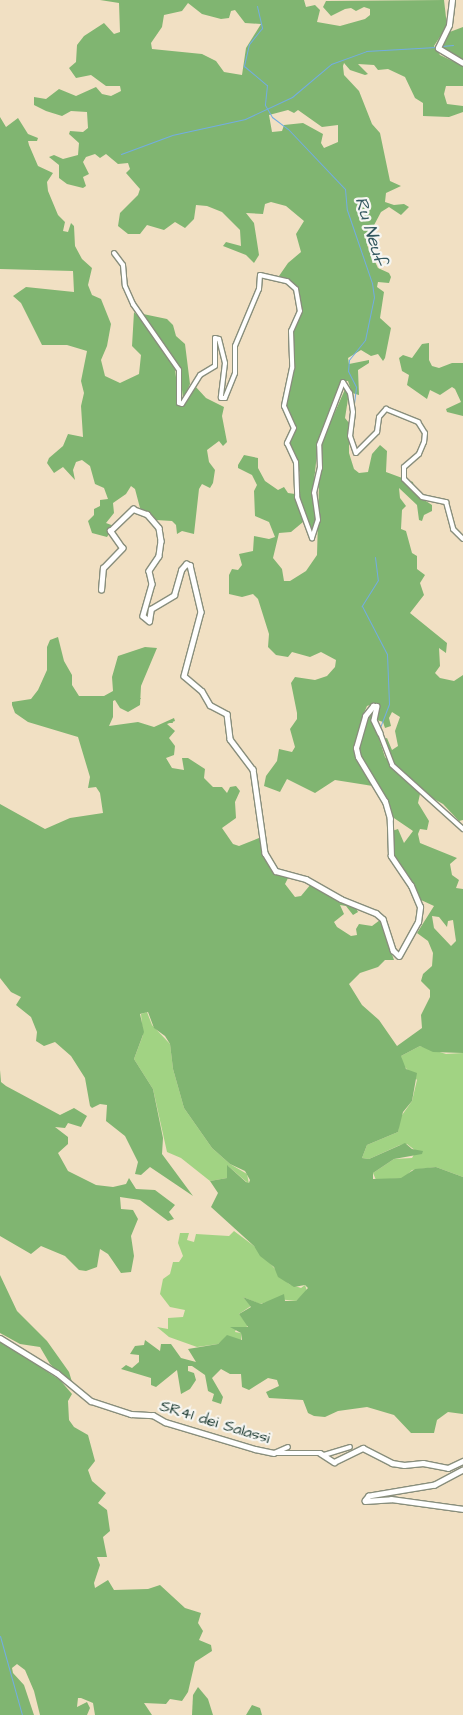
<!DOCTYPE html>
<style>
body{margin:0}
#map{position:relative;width:463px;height:1715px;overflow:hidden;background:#f1e0c3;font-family:"Architects Daughter",sans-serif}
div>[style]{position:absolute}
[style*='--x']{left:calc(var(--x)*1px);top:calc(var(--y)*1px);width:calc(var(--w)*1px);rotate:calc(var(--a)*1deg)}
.green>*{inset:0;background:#a1d383}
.forest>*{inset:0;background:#80b571}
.stream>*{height:1px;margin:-0.5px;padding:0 0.5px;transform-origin:0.5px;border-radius:0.5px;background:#72ade3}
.roads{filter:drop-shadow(1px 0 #888e7c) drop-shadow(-1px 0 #888e7c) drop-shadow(0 1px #888e7c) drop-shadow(0 -1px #888e7c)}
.minor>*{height:4px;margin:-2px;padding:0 2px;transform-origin:2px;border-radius:2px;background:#fff}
.tertiary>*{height:4.5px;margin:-2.25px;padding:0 2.25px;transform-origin:2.25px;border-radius:2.25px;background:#fff}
.secondary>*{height:5px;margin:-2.5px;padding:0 2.5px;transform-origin:2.5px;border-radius:2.5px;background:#fff}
span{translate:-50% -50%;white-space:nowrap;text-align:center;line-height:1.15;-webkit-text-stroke:4.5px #f6f6f2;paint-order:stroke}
.street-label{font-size:16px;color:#1f3d34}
.water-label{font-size:18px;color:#345960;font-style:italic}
</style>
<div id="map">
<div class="green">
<i style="clip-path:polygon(147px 1012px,152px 1025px,170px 1044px,173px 1069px,184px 1108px,212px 1148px,230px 1164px,247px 1174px,249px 1184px,228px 1166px,227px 1178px,210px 1181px,181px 1158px,167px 1152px,153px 1089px,134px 1059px,143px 1035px,141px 1014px)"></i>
<i style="clip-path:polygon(420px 1046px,446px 1054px,463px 1053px,463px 1177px,436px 1167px,412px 1170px,404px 1178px,376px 1180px,373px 1173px,394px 1159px,412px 1158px,416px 1151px,407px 1144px,400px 1145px,369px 1159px,362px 1158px,367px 1145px,398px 1132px,400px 1118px,412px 1101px,417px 1080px,402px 1064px,401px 1056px)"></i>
<i style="clip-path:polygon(234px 1231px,254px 1246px,289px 1284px,301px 1288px,305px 1285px,307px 1291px,296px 1301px,278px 1299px,260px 1304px,243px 1297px,251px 1306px,239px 1314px,248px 1325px,245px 1329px,237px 1327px,235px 1332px,241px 1333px,241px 1341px,228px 1336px,218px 1344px,197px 1347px,169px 1337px,157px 1327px,168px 1329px,168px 1318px,183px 1317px,185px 1310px,170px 1307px,160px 1294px,163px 1279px,170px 1274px,173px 1262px,179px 1262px,183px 1256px,178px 1243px,180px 1233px,189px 1233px,187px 1240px,194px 1242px,196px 1234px,229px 1236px)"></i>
</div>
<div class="forest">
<i style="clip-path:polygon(evenodd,100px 0,304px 0,306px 7px,315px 5px,320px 10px,317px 22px,340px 26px,365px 19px,370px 15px,370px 9px,364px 7px,356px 11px,351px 8px,345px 9px,331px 16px,323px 7px,326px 1px,444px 0,447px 26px,434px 46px,440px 55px,463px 66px,463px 86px,446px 86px,444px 94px,447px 104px,463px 106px,463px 112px,449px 117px,423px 116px,423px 103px,415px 98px,405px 77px,388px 69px,378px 70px,374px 65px,358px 64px,368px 74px,365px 75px,350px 70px,344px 63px,343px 66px,344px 75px,359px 91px,372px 124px,380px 133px,390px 181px,401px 186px,386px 193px,385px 202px,394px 205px,404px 204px,409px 207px,401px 215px,389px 207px,381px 212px,372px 229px,373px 242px,367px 245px,378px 268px,389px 273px,391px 277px,389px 283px,378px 282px,377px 287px,384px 292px,380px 318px,391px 328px,385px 358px,383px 361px,378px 354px,371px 356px,361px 350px,348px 358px,349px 364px,369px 360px,369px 363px,358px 370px,359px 395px,352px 393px,348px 381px,341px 381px,318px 444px,313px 491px,317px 512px,313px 529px,310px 528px,299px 496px,300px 473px,289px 445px,296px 427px,285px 403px,293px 368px,293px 329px,302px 310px,296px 286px,279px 276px,288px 263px,301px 252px,296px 234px,304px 221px,286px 206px,271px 202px,265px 204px,263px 214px,246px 213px,254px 223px,257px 242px,259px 255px,254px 263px,246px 255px,223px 246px,226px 242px,241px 246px,240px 230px,222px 212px,207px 206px,196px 205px,194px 219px,185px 228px,175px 222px,164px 230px,147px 225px,140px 234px,128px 234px,118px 226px,120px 213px,138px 195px,140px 189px,126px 173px,130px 169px,128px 163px,118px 164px,106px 154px,100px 158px,95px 154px,86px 157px,83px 162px,89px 174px,83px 177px,86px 186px,83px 188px,67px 184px,59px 178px,59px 165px,49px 157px,54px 155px,63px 159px,78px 155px,79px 143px,69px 134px,70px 131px,83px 132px,88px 128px,87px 112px,71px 111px,62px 116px,46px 111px,34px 105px,34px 97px,46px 99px,59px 89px,76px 96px,96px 87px,102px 94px,111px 96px,121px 91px,120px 86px,106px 86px,91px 75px,76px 78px,69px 68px,76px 62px,77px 45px,84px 36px,104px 23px,114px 34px,120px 32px,119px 3px,100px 0,188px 3px,202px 14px,221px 19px,229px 18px,231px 11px,235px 10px,245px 23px,261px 24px,246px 48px,242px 75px,224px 72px,216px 61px,202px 54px,152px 49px,151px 43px,162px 27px,164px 15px,182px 11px,188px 3px,100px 0,288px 110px,294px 113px,298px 110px,322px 127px,338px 125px,338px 142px,324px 148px,321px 143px,323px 134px,303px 123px,284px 125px,282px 131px,272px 132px,269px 115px,288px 110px)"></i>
<i style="clip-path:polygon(463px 27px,463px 61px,442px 48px,447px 33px)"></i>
<i style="clip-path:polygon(0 117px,6px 127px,18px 118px,28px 134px,38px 138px,37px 141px,28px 141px,29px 145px,38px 166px,53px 173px,47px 182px,48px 191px,58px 215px,65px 222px,63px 231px,68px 232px,71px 223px,74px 226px,75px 246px,82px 259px,92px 268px,88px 285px,92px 295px,101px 299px,111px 324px,107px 346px,101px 360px,105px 376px,120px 383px,139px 374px,141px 355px,132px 346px,134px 312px,145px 323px,175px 368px,179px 405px,185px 404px,195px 386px,206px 398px,224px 407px,222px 416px,227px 442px,223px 446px,219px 441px,207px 450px,209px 462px,215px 470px,213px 483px,210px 488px,202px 484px,199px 489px,194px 534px,182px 531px,177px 534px,176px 525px,172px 521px,156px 520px,140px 508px,135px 489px,131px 486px,126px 494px,113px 503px,114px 513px,106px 523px,114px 526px,107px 537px,92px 533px,88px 521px,94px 515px,94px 509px,100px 506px,100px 500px,108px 499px,104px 488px,95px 484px,90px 466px,82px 460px,76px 462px,73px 470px,75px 480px,63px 467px,54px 473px,47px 463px,49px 458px,63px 446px,68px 434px,83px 437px,81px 406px,84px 393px,81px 381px,87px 351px,67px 345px,42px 345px,21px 303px,13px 296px,26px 287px,74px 292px,73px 271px,0 269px)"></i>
<i style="clip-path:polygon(143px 314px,167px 319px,173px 325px,176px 336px,185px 344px,190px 384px,183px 400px,180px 369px)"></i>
<i style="clip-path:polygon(429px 343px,429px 360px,432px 366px,439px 368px,452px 363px,463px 363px,463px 416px,447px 412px,446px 409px,461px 402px,455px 389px,452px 387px,440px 395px,430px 390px,427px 399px,407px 385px,409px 375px,402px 371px,399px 358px,403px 355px,412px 358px,422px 344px)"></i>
<i style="clip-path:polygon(346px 387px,348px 399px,345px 418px,349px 423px,349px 453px,354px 469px,359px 473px,368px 472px,372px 454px,380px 445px,387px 451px,386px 472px,413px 482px,415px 494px,432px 505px,432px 511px,424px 515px,422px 521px,419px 520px,417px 505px,399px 488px,400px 498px,406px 506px,402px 510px,401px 529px,406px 531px,412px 553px,417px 556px,417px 569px,425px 575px,420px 583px,424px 595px,410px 613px,447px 643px,446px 653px,439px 648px,440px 666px,435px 673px,440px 678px,454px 681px,463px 675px,463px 820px,459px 821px,443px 804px,423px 793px,391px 760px,384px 739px,387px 738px,392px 750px,398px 746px,395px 731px,400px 717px,392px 712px,389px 718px,391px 726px,385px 728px,383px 722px,377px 720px,379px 708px,376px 703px,367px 706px,363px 715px,356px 757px,373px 786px,335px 780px,315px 793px,287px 779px,280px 792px,264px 786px,266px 776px,277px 761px,279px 749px,292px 752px,295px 747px,290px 729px,297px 719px,297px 713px,291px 683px,295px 677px,315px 680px,327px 676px,335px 667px,336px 660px,321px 652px,310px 657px,292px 652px,288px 657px,276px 655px,268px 647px,269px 634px,258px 599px,253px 594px,242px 597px,229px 594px,229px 575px,232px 569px,238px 570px,242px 565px,239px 554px,253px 551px,254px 536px,269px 539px,275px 537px,269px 522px,255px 516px,254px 491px,257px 485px,252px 475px,238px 468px,238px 465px,244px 455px,258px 458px,258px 468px,265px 481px,278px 490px,284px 487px,288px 493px,295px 494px,303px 522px,291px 532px,279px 533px,273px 558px,282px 569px,284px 581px,290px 581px,306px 571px,317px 555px,320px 446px)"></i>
<i style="clip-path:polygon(evenodd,58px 637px,64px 661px,72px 675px,72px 685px,79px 696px,104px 696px,113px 691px,112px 677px,118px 656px,145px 647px,157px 648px,141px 686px,140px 705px,128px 712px,120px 708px,115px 700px,113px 701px,113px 717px,109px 726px,138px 722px,154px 727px,174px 718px,175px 721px,167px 724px,175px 731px,169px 738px,175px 746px,174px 755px,166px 758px,172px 768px,184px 770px,182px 758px,188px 758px,205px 769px,204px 778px,213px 787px,222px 787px,227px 793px,230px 787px,236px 786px,240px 791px,235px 802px,236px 818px,222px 828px,233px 844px,239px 846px,259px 838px,272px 869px,288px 878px,285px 884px,295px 897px,301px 896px,311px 884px,355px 906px,358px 912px,353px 915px,346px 906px,340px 905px,344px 914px,334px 922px,337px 927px,351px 936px,357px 935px,356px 929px,359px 924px,372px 926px,380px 920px,394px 960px,385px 960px,378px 967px,360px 973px,349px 984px,362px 1005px,379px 1020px,397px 1046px,422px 1028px,421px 1015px,430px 997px,430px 990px,421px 981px,423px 974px,432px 966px,433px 953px,428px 941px,417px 933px,434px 906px,421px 900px,393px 858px,392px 831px,398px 829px,404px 843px,413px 831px,391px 816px,379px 786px,359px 757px,358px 748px,367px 717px,374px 708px,373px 720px,385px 757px,420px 794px,418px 803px,429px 821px,427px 830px,420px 829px,418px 834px,420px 843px,457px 858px,450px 864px,452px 875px,459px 880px,456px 888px,463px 889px,463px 1053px,433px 1052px,420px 1046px,401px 1056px,406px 1069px,417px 1073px,412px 1101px,403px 1112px,398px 1132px,367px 1145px,362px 1158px,369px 1159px,405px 1143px,412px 1149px,423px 1151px,422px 1154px,394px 1159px,373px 1173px,373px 1179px,401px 1178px,415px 1169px,436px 1167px,463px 1177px,463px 1414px,448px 1412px,437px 1420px,434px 1433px,411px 1433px,394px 1415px,367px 1407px,338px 1411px,325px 1417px,314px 1416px,308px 1413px,303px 1400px,269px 1398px,266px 1392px,279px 1386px,277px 1380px,268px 1378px,249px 1390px,242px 1387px,241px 1374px,230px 1374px,221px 1369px,212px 1378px,223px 1397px,221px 1404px,212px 1401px,214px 1394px,208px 1391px,205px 1375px,192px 1366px,188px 1366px,188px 1371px,194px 1373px,196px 1380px,190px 1389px,181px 1394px,177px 1370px,156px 1387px,151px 1385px,151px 1378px,121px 1369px,126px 1365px,132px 1368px,139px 1362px,139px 1355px,130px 1354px,135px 1346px,144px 1345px,145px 1340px,160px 1351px,161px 1344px,171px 1344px,181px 1358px,196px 1362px,188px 1349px,218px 1344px,227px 1335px,242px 1340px,241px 1333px,230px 1327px,248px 1327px,239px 1314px,251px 1307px,243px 1297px,261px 1304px,284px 1294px,285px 1301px,296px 1301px,308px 1288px,305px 1285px,294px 1287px,278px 1277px,274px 1267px,260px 1256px,254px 1246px,211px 1207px,218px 1193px,210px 1181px,227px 1178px,227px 1165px,246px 1182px,249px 1183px,250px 1180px,245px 1171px,230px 1164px,212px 1148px,184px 1108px,173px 1069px,170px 1044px,165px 1036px,154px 1028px,148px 1012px,140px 1014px,144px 1032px,134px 1059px,153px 1089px,163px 1138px,162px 1154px,193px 1196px,150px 1167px,141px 1175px,135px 1174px,138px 1162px,125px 1136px,106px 1121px,107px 1105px,100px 1104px,92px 1108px,90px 1106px,85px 1078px,71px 1056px,55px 1042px,44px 1046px,36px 1041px,37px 1032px,31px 1017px,16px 1005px,21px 997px,11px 992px,0 978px,0 804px,45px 829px,70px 818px,103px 813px,100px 793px,96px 787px,88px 788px,90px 777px,78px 737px,28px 722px,15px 713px,12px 705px,12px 702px,31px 699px,38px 690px,47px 670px,47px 647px,50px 640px,58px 637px,432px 916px,439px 917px,447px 927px,448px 921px,453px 920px,456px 941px,451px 946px,434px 928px,432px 916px)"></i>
<i style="clip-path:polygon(0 1070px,1px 1082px,6px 1086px,60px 1115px,74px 1108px,87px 1116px,81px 1127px,68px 1123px,65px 1128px,55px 1127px,68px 1137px,68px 1144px,58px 1153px,68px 1171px,96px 1185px,113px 1187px,126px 1184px,129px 1178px,136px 1189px,155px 1190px,175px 1205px,169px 1212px,174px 1219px,168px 1221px,140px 1200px,120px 1197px,121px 1209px,133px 1210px,138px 1219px,131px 1236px,134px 1256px,131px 1272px,121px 1273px,108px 1254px,100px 1249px,97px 1267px,86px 1271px,79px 1270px,65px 1256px,41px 1246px,31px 1254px,0 1236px)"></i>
<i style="clip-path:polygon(0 1275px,17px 1311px,47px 1341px,69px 1372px,73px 1385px,50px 1364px,40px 1347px,20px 1344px,0 1333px)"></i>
<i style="clip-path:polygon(0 1341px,60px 1380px,72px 1394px,68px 1401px,69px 1420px,74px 1427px,88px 1435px,95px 1461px,88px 1470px,92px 1481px,106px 1493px,98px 1503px,107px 1510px,110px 1531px,103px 1537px,107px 1557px,97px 1557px,100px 1565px,94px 1583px,95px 1588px,108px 1580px,114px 1590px,148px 1589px,160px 1585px,185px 1608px,201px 1613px,198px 1623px,203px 1631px,199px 1640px,211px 1645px,212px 1651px,195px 1662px,188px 1692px,182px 1701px,170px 1699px,166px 1704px,144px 1703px,152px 1715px,95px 1715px,93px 1703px,81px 1698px,78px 1698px,77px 1707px,87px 1702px,90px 1708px,87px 1715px,40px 1715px,34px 1691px,25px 1670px,17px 1664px,12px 1668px,13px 1673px,24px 1685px,34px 1715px,0 1715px)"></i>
<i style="clip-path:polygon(198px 1687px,208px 1699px,213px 1715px,192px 1715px,193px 1695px)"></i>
<i style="clip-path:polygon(252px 1705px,260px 1708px,262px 1715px,246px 1715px)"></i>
</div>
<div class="stream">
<i style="--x:257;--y:6;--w:23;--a:77"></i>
<i style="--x:262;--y:28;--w:21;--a:129"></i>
<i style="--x:249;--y:44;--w:23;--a:103"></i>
<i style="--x:244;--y:66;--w:30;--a:40"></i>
<i style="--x:267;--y:85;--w:20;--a:96"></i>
<i style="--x:265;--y:105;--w:14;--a:60"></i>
<i style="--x:272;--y:117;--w:20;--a:37"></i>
<i style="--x:288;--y:129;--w:83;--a:46.5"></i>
<i style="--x:345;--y:189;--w:21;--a:85"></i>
<i style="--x:347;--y:210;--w:77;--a:71.1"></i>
<i style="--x:372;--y:283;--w:14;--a:82"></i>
<i style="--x:374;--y:297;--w:44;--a:101.8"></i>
<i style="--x:365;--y:340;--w:26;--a:129"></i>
<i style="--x:349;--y:360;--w:11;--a:95"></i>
<i style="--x:348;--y:371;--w:18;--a:63"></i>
<i style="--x:356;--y:387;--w:16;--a:97"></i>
<i style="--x:442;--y:46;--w:11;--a:-5"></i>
<i style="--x:121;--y:154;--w:54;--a:-20.4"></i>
<i style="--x:172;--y:135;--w:75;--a:-12.4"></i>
<i style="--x:245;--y:119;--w:52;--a:-25.1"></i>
<i style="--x:292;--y:97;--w:51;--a:-40.2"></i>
<i style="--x:331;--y:64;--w:37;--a:-20"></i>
<i style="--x:366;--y:51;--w:70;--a:-3.3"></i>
<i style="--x:375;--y:557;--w:23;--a:83"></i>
<i style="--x:378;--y:580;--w:31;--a:122"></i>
<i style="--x:362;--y:606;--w:54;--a:62.5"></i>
<i style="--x:387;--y:654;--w:50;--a:87.7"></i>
<i style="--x:389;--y:704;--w:25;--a:111"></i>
<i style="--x:0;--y:1636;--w:82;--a:74.4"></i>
</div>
<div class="roads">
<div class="minor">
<i style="--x:114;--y:253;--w:15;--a:53"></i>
<i style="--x:123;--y:265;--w:21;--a:85"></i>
<i style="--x:125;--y:286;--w:20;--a:66"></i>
<i style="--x:133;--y:304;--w:80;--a:55.1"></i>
<i style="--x:179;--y:370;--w:33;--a:90"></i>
<i style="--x:179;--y:403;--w:3;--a:18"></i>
<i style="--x:182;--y:404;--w:34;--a:-58"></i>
<i style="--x:200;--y:375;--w:17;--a:-31"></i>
<i style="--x:215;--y:366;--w:28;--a:-90"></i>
<i style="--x:215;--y:338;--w:4;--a:14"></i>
<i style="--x:219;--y:339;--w:25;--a:76"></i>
<i style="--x:225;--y:363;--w:35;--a:97"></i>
<i style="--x:221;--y:398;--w:4;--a:0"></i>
<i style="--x:225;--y:398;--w:27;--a:-68"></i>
<i style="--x:235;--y:373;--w:27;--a:-90"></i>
<i style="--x:235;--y:346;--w:62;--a:-67.2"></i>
<i style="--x:259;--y:289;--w:14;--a:-86"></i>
<i style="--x:260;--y:275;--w:28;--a:13"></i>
<i style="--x:287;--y:281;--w:12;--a:42"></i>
<i style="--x:296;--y:289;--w:22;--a:80"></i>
<i style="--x:300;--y:311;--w:22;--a:114"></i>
<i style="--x:291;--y:331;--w:37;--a:88"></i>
<i style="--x:292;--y:368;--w:39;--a:102"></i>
<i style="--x:284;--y:406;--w:24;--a:66"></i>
<i style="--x:294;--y:428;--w:17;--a:115"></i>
<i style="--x:287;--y:443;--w:21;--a:65"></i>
<i style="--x:296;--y:462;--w:35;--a:88"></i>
<i style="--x:297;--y:497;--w:44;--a:69.9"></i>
<i style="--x:312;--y:538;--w:19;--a:-72"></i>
<i style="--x:318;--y:520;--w:27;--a:-98"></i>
<i style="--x:314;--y:493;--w:26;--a:-77"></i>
<i style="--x:320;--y:468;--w:23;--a:-92"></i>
<i style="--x:319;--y:445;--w:67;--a:-69.1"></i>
<i style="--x:343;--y:382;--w:13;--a:58"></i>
<i style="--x:350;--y:393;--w:19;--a:81"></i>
<i style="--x:353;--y:412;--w:24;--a:97"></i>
<i style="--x:350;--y:436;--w:18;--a:71"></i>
<i style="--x:356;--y:453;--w:30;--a:-45"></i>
<i style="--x:377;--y:432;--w:15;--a:-82"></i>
<i style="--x:379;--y:417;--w:11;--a:-49"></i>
<i style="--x:386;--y:409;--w:35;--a:22"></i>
<i style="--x:418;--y:422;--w:13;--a:58"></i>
<i style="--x:425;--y:433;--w:9;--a:96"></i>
<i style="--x:424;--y:442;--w:13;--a:113"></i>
<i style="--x:419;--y:454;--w:20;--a:139"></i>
<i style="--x:404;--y:467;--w:12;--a:90"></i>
<i style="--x:404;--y:479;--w:25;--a:45"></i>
<i style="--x:422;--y:497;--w:25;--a:12"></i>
<i style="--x:446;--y:502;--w:28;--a:75"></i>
<i style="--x:453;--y:529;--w:14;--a:45"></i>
<i style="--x:380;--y:733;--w:34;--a:69"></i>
<i style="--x:392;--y:765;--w:96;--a:42"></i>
<i style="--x:274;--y:1453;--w:15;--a:-23"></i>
<i style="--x:324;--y:1455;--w:27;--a:-17"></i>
</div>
<div class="tertiary">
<i style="--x:101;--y:590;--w:22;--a:-85"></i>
<i style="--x:103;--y:568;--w:28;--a:-46"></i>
<i style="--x:122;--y:548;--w:21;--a:-125"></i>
<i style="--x:110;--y:531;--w:32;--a:-44"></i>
<i style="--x:133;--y:509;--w:15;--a:20"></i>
<i style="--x:147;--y:514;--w:18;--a:49"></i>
<i style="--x:159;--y:528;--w:13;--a:81"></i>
<i style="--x:161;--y:541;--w:15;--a:98"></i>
<i style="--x:159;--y:556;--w:18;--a:124"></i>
<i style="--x:149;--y:571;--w:13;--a:77"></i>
<i style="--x:152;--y:584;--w:33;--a:106"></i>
<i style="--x:143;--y:616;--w:8;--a:40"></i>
<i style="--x:149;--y:621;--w:12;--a:-81"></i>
<i style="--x:151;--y:609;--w:27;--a:-31"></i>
<i style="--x:174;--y:595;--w:26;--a:-74"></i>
<i style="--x:181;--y:570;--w:8;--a:-50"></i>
<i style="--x:186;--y:564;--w:4;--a:14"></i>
<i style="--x:190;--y:565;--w:48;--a:76.8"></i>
<i style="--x:201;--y:612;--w:66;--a:104.9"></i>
<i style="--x:184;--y:676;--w:23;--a:40"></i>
<i style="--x:202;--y:691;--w:16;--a:60"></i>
<i style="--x:210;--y:705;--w:19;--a:28"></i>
<i style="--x:227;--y:714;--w:25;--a:83"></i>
<i style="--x:230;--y:739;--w:38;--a:53"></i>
<i style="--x:253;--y:769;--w:85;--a:81.9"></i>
<i style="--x:265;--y:853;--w:21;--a:59"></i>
<i style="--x:276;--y:871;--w:31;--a:15"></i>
<i style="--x:306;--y:879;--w:40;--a:29.7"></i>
<i style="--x:341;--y:899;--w:38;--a:22"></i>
<i style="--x:376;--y:913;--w:9;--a:41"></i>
<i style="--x:383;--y:919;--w:33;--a:72"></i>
<i style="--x:393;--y:950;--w:8;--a:45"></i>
<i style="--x:399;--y:956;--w:39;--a:-61"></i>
<i style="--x:418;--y:922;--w:15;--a:-82"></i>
<i style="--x:420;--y:907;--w:23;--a:-113"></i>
<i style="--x:411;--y:886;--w:36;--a:-124"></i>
<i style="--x:391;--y:856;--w:37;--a:-92"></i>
<i style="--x:390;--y:819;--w:18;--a:-106"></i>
<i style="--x:385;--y:802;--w:52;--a:-121"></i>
<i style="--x:358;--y:757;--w:9;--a:-103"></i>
<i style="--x:356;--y:748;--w:33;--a:-74"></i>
<i style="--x:365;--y:716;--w:13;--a:-51"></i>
<i style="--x:373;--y:706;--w:4;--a:0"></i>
<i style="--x:377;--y:706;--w:14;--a:102"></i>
<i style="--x:374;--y:720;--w:14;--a:65"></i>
<i style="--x:0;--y:1338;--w:67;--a:31.6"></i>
<i style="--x:57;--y:1373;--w:44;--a:39.5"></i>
<i style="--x:91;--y:1401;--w:42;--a:18"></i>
<i style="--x:131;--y:1414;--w:22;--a:3"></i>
<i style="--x:153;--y:1415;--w:14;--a:30"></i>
<i style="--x:165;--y:1422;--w:94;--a:16.7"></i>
<i style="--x:255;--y:1449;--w:19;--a:12"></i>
<i style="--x:274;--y:1453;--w:46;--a:0"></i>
<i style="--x:320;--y:1453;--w:17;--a:33"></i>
<i style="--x:334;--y:1462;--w:32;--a:-26"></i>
<i style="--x:363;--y:1448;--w:33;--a:27"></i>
<i style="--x:392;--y:1463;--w:12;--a:9"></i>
<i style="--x:404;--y:1465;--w:19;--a:-6"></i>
<i style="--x:423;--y:1463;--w:25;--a:11"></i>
<i style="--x:448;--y:1468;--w:17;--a:-25"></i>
<i style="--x:463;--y:1470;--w:32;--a:152"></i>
<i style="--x:435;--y:1485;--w:67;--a:170.5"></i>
<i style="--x:369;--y:1496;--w:6;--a:129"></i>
<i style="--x:365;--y:1501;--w:26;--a:-4"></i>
<i style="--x:391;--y:1499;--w:73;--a:7.9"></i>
</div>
<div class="secondary">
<i style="--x:452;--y:0;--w:25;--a:97"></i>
<i style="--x:449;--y:25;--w:25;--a:116"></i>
<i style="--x:438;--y:48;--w:29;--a:31"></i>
</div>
</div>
<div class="street-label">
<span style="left:215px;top:1422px;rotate:17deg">SR41 dei Salassi</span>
</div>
<div class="water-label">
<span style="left:370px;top:231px;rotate:73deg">Ru Neuf</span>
</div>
</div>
